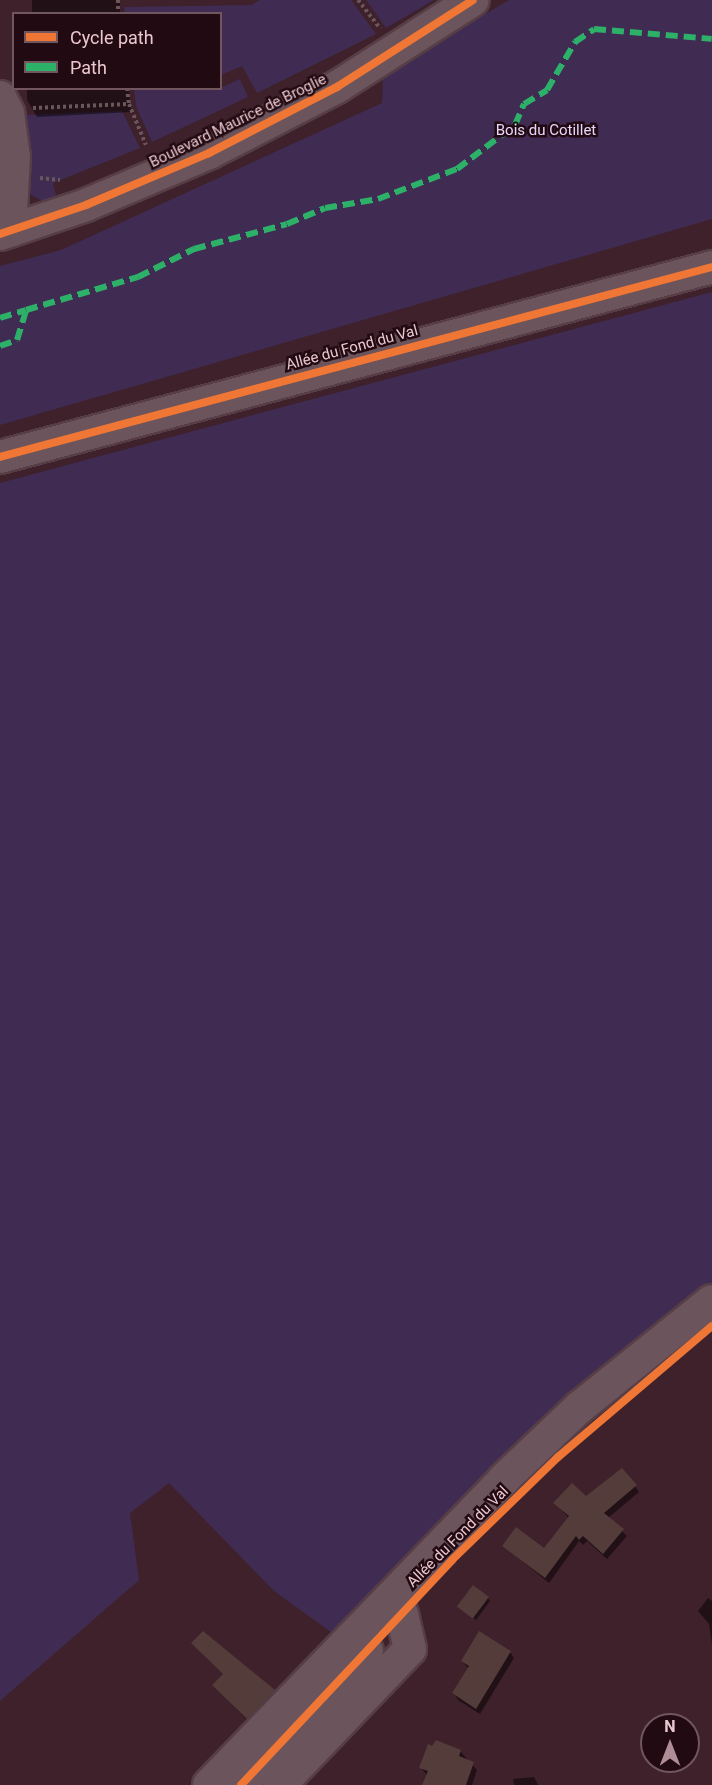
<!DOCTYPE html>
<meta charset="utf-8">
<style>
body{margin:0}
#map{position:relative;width:712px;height:1785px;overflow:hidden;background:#3e212b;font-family:Roboto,sans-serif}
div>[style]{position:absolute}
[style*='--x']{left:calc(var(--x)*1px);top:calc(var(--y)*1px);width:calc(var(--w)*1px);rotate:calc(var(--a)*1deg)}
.green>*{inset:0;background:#402c53}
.shadow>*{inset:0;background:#0007;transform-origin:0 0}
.building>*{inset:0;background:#533c3a;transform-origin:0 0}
.path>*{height:4px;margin-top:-2px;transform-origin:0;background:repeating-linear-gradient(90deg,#6a575c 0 3px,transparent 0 6px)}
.roads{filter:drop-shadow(2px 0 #573e46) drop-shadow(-2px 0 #573e46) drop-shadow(0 2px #573e46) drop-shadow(0 -2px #573e46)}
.minor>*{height:32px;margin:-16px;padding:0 16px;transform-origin:16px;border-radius:16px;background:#6b545b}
.quiet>*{height:6px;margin-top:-3px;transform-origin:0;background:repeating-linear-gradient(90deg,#2db169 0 12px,transparent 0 18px)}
.cycleway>*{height:8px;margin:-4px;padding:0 4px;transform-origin:4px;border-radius:4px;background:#f07635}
span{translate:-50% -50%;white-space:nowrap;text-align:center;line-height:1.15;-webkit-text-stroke:5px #220a12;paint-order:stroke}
.street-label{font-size:15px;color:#ebc7cf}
.park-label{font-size:15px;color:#e5d8fb}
.legend{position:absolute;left:12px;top:12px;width:210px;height:78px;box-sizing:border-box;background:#220a12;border:2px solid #72565e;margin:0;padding:8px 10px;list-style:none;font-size:18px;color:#ebc7cf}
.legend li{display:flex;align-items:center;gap:12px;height:30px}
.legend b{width:30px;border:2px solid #72565e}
.north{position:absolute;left:640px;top:1713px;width:60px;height:60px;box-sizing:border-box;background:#220a12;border:2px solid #72565e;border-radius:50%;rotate:0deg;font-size:16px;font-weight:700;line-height:24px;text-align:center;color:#ebc7cf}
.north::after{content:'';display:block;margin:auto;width:21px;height:27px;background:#ae8d96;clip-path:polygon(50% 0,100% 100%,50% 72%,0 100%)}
</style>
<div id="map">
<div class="green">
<i style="clip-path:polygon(260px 0,351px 0,376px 34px,257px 93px,242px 66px,221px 75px,220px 14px,125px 13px,124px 7px,251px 5px)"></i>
<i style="clip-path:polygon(366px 0,434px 0,386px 28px)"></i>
<i style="clip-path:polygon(509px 0,712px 0,712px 219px,0 425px,0 266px,61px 250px,382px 103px,383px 76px)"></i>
<i style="clip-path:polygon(240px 79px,248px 97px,152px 142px,136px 106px,134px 89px,220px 88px)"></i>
<i style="clip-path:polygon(122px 111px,140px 148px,53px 183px,57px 200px,46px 203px,26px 192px,26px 115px)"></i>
<i style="clip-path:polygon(712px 292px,712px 1289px,614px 1359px,461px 1502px,338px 1637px,274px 1591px,169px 1483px,130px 1513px,139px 1580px,0 1701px,0 483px)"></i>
</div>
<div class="shadow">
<i style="left:32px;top:0;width:88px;height:14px"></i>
<i style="clip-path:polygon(27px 88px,129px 88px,131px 112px,37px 117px,27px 100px)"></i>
<i style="clip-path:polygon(635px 1486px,639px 1492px,608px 1518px,627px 1536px,607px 1559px,587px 1541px,583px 1545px,579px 1541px,549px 1583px,504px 1546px,544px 1550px,569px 1518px,555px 1503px)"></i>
<i style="clip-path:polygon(488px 1598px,490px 1601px,476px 1620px,459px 1607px)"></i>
<i style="clip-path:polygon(708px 1598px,712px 1601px,712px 1645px,709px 1624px,698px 1611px)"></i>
<i style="clip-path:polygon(203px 1633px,277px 1697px,251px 1724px,214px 1686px,224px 1675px,193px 1644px)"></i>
<i style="clip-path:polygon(510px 1652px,514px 1658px,480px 1714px,458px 1700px,454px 1693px,469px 1669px,462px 1661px)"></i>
<i style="clip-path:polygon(460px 1751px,477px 1770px,472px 1785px,424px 1785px,427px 1775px,420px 1767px)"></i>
<i style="clip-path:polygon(534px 1777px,538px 1785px,514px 1785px,513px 1779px)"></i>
</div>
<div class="building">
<i style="clip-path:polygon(622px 1468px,637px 1485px,604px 1513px,624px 1529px,603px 1554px,583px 1536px,579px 1540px,576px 1536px,545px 1578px,502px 1546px,516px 1527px,544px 1548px,569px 1516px,553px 1503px,572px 1483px,586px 1496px)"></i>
<i style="left:473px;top:1585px;width:20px;height:27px;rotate:37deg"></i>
<i style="clip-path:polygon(203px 1631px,275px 1690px,247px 1719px,212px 1685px,223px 1674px,191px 1643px)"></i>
<i style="clip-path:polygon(479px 1631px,511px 1651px,476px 1709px,452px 1693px,469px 1666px,461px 1661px)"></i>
<i style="clip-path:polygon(436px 1740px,461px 1750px,459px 1756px,474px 1762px,466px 1785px,422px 1785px,428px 1771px,419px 1768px,428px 1744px,432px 1746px)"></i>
</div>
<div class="path">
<i style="--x:118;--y:0;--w:14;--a:90"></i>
<i style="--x:358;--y:0;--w:36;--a:52"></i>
<i style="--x:127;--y:88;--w:16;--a:83"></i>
<i style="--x:129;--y:104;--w:44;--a:67.5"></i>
<i style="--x:33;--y:108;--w:96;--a:-2.4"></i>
<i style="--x:40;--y:178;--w:20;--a:6"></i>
</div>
<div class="roads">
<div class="minor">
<i style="--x:0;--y:97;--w:18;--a:63"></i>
<i style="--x:8;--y:113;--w:44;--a:82.2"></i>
<i style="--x:14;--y:157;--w:74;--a:93.1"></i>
<i style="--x:0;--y:234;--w:91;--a:-18.6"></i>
<i style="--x:86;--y:205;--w:134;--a:-22.9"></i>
<i style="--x:209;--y:153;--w:144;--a:-27.3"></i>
<i style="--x:337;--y:87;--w:161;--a:-32.6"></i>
<i style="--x:0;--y:457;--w:737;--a:-14.94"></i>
<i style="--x:209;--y:1785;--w:425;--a:-46"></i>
<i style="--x:504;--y:1479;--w:105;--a:-43.5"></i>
<i style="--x:580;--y:1407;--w:169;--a:-38.8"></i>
<i style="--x:241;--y:1785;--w:184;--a:-46.8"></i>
<i style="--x:280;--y:1785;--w:188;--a:-46.3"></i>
<i style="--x:410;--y:1649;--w:37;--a:-103"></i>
</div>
</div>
<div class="quiet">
<i style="--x:0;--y:318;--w:27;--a:-17"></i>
<i style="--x:0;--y:346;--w:18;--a:-19"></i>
<i style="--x:17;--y:340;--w:31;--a:-73"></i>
<i style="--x:26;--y:310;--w:117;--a:-16.4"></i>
<i style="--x:138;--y:277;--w:63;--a:-26.6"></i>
<i style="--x:194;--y:249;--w:96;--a:-15"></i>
<i style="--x:287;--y:224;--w:41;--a:-22.8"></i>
<i style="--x:325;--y:208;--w:54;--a:-9.6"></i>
<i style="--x:378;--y:199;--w:85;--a:-20.8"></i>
<i style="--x:457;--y:169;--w:73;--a:-37.2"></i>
<i style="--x:515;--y:125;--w:23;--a:-67"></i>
<i style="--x:524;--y:104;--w:27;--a:-31"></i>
<i style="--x:547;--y:90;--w:56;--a:-59.7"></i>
<i style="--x:575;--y:42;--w:23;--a:-34"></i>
<i style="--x:594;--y:29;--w:118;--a:4.8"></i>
</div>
<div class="cycleway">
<i style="--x:0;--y:234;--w:91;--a:-18.6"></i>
<i style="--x:86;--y:205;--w:134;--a:-22.9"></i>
<i style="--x:209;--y:153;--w:144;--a:-27.3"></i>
<i style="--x:337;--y:87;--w:161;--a:-32.6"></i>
<i style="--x:0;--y:457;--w:737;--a:-14.94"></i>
<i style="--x:241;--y:1785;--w:308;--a:-46.8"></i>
<i style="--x:452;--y:1560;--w:148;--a:-44.2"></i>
<i style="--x:558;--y:1457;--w:202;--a:-40.4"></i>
</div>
<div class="street-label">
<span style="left:238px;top:121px;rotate:-26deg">Boulevard Maurice de Broglie</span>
<span style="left:352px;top:348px;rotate:-15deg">Allée du Fond du Val</span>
<span style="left:458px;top:1537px;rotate:-45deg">Allée du Fond du Val</span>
</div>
<div class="park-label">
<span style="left:546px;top:131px">Bois du Cotillet</span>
</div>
<ul class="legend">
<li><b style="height:8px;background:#f07635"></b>Cycle path</li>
<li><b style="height:8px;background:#2db169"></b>Path</li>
</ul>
<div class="north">N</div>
</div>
